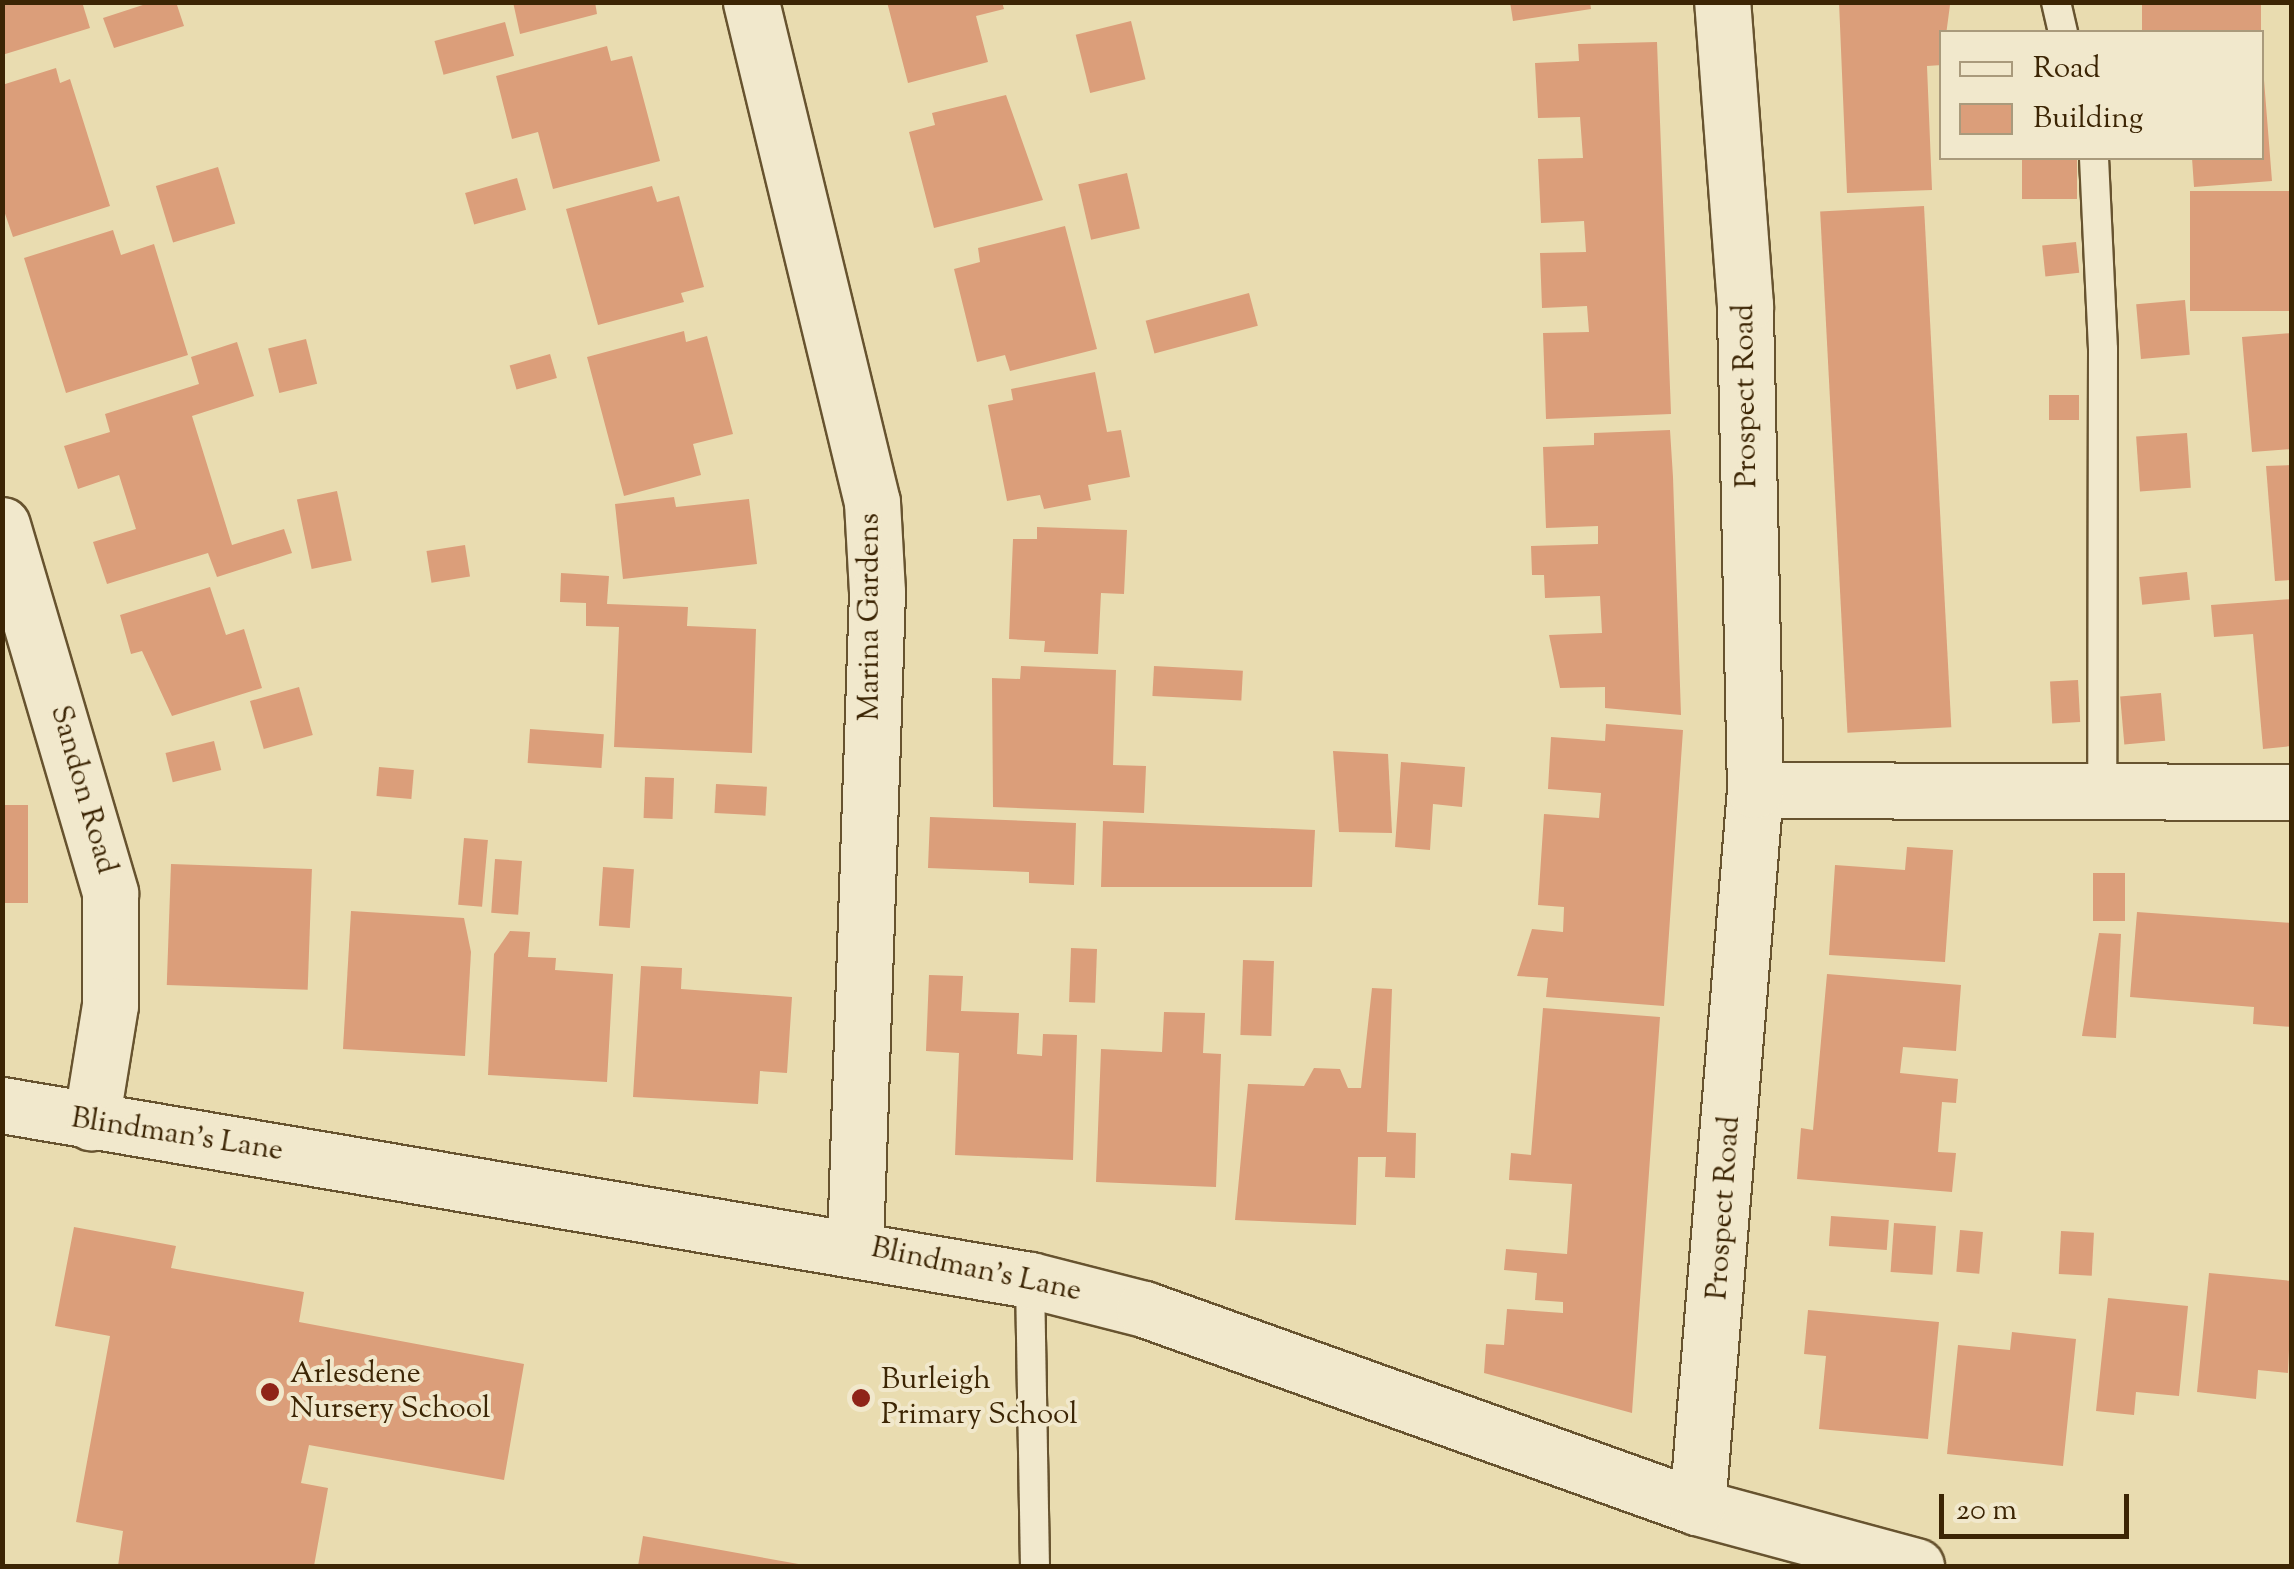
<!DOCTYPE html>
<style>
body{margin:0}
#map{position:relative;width:2294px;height:1569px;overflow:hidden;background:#e9dcb0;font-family:"Sorts Mill Goudy",serif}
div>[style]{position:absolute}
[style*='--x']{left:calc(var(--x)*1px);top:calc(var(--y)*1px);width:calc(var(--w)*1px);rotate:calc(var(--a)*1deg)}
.building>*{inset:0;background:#db9e7a;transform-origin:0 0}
.roads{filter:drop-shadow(2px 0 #67532f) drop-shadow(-2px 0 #67532f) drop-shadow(0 2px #67532f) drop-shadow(0 -2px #67532f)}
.service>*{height:28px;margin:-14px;padding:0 14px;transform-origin:14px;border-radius:14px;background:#f1e8cc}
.minor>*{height:55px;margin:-27.5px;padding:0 27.5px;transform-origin:27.5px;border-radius:27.5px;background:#f1e8cc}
.dots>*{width:28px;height:28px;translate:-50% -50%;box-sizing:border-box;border:5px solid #f1e8cc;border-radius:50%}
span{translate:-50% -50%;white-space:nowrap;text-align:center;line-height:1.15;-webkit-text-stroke:8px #f1e8cc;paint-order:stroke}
.street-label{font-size:30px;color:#3c2504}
.poi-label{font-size:30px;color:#3c2504}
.left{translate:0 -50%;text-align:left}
.frame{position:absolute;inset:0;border:5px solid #3c2504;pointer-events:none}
.legend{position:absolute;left:1939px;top:30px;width:325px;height:130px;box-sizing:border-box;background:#f1e8cc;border:2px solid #a99a7c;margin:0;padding:12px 18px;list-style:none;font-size:30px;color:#3c2504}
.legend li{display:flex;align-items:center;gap:20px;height:50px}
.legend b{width:50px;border:2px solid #a99a7c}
.scale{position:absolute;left:1939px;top:1494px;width:190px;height:45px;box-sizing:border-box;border:5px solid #3c2504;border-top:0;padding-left:12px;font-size:30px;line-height:35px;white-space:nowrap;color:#3c2504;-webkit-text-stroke:8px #f1e8cc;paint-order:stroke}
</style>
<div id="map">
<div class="building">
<i style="clip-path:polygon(2px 2px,82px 2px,90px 28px,2px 55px)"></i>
<i style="clip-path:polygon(152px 2px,176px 2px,184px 26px,114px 48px,103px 18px)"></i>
<i style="clip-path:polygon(513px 2px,595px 2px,597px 14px,520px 34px)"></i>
<i style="clip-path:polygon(887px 2px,1002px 2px,1004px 9px,976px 16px,988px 62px,908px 83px)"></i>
<i style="clip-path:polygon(1510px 2px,1590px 2px,1591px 9px,1513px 21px)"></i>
<i style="clip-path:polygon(1839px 2px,1950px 5px,1942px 65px,1927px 66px,1932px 190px,1847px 193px)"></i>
<i style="left:2142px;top:2px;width:119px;height:29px"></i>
<i style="left:1131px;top:21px;width:60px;height:57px;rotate:76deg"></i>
<i style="left:505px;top:22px;width:35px;height:73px;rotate:75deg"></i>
<i style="clip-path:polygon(1657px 42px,1671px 414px,1546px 419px,1543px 333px,1589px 332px,1587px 306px,1542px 308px,1540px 253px,1586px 252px,1584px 221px,1541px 223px,1538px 159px,1583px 158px,1580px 117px,1538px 118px,1535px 63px,1579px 61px,1578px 44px)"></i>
<i style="clip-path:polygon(607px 46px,611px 61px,632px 56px,660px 161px,553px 189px,538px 132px,512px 139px,496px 76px)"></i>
<i style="clip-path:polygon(56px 68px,60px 83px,70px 79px,110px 206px,13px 237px,2px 205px,2px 85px)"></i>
<i style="clip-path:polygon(2264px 80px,2272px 181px,2194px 187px,2192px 158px,2262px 158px)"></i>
<i style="clip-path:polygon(1006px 95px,1043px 200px,934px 228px,909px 132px,935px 125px,932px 113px)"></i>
<i style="left:2022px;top:158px;width:55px;height:41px"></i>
<i style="left:218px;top:167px;width:59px;height:65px;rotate:73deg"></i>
<i style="left:1127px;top:173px;width:57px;height:50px;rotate:77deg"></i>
<i style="left:517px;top:178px;width:33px;height:54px;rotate:74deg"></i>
<i style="clip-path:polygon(652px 186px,657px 202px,679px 196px,704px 287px,681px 293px,684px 302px,598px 325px,566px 209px)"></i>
<i style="left:2292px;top:191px;width:120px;height:102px;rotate:90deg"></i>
<i style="left:1924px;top:206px;width:522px;height:104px;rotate:87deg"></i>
<i style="clip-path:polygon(1065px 226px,1097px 349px,1010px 371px,1005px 355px,977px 362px,954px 269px,980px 262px,978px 248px)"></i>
<i style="clip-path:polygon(113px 230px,121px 255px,154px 244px,188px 355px,66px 393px,24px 258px)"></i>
<i style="left:2076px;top:242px;width:31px;height:34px;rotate:84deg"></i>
<i style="left:1249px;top:293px;width:34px;height:107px;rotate:75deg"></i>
<i style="left:2185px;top:300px;width:55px;height:49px;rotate:85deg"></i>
<i style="clip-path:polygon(684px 331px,686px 342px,707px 336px,733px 434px,693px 444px,701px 475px,624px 496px,587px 357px)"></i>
<i style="clip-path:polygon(2292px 333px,2292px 449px,2252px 452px,2242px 337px)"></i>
<i style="left:306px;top:339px;width:46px;height:39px;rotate:76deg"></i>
<i style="clip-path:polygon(237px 342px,254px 396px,192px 416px,232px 545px,284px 529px,292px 553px,217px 577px,208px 553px,107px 584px,93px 542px,136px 529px,119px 475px,78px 489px,64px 446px,110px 432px,105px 414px,199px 384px,191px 357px)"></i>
<i style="left:550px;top:354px;width:25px;height:42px;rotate:74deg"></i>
<i style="clip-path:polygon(1095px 372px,1107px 432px,1121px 430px,1130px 477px,1088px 485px,1091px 500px,1044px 509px,1040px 495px,1007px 501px,988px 405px,1013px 400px,1011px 389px)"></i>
<i style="left:2049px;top:395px;width:30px;height:25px"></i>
<i style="clip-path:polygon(1670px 430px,1673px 477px,1681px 715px,1605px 708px,1605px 687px,1560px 688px,1549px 635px,1602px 633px,1600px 596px,1545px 598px,1544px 575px,1532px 575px,1531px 546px,1598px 544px,1598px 526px,1546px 528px,1543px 447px,1594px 445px,1594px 433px)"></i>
<i style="left:2187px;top:433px;width:55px;height:51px;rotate:86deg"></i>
<i style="clip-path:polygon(2292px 465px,2292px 580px,2275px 581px,2266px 466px)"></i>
<i style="left:337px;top:491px;width:71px;height:41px;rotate:78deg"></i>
<i style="clip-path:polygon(674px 497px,676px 507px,749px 499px,757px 564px,623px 579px,615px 504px)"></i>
<i style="clip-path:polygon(1037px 527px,1127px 530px,1124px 594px,1101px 593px,1098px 654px,1044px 652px,1045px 641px,1009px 639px,1013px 539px,1037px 539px)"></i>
<i style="left:465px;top:545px;width:32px;height:39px;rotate:81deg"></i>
<i style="left:2187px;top:572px;width:28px;height:48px;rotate:84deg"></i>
<i style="clip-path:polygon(561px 573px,609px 576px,607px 604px,688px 607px,687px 626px,756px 629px,752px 753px,614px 747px,619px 627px,586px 626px,586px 603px,560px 602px)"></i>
<i style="clip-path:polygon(210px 587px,226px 635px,244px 629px,262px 688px,172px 716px,142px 651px,131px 654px,120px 615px)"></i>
<i style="clip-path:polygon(2292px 599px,2292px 746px,2263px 749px,2253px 634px,2214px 637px,2211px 605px)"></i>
<i style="clip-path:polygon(1021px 666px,1116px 670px,1113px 765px,1146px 766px,1144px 813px,993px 807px,992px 678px,1020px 679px)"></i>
<i style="left:1154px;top:666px;width:89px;height:30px;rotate:3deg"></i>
<i style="left:2078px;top:680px;width:42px;height:28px;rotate:87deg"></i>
<i style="left:299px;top:687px;width:50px;height:51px;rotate:74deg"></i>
<i style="left:2161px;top:693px;width:48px;height:41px;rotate:85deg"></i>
<i style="clip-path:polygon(1606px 724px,1683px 730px,1664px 1006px,1546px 997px,1548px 978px,1517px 976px,1532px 929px,1563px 932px,1564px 907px,1538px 905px,1544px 814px,1599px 818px,1601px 793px,1548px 789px,1551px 737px,1605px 741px)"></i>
<i style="left:530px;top:729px;width:74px;height:34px;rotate:4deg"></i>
<i style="left:214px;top:741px;width:30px;height:50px;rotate:76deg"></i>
<i style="clip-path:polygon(1333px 751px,1388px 754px,1392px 833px,1339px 832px)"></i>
<i style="clip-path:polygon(1401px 762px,1465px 767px,1462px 807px,1433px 804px,1430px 850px,1395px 847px)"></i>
<i style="left:379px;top:767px;width:35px;height:29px;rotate:5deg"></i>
<i style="left:645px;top:777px;width:29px;height:41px;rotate:2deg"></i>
<i style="left:716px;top:784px;width:51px;height:29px;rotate:3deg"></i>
<i style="left:2px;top:805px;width:26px;height:98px"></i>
<i style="clip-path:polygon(930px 817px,1076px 823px,1074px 885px,1029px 883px,1029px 872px,928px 868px)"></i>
<i style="clip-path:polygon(1103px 821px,1315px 830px,1312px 887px,1101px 887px)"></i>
<i style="left:464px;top:838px;width:24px;height:67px;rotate:5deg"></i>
<i style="clip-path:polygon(1907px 847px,1953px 850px,1945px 962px,1829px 955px,1835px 865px,1905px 870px)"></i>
<i style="left:495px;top:859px;width:27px;height:54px;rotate:4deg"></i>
<i style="left:171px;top:864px;width:141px;height:121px;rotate:2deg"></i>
<i style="left:603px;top:867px;width:31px;height:59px;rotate:4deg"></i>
<i style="left:2093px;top:873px;width:32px;height:48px"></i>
<i style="clip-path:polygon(351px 911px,464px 918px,471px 952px,465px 1056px,343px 1049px)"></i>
<i style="clip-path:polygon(2137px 912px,2292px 923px,2292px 1027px,2253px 1024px,2254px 1007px,2130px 997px)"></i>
<i style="clip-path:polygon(510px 931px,530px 932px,528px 957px,556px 958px,555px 970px,613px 974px,607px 1082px,488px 1075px,494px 954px)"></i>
<i style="clip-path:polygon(2099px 933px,2121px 934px,2116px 1038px,2082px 1036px)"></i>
<i style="left:1071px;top:948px;width:26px;height:54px;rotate:2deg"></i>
<i style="left:1243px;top:960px;width:31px;height:75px;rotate:2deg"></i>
<i style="clip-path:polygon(641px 966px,682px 968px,681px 989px,792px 997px,787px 1073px,760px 1071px,758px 1104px,633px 1097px)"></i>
<i style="clip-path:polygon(1827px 974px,1961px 985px,1956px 1051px,1903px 1047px,1900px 1073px,1958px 1079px,1956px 1103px,1942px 1102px,1938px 1152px,1956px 1153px,1952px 1192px,1797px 1179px,1801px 1128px,1813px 1130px)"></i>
<i style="clip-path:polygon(929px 975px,963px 976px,961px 1011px,1019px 1013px,1017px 1054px,1042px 1056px,1043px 1034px,1077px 1035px,1073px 1160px,955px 1155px,959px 1053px,926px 1051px)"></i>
<i style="clip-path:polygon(1372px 988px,1392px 989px,1387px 1132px,1416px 1133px,1415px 1178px,1385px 1177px,1386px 1157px,1358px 1157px,1356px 1225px,1235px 1220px,1248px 1084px,1304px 1086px,1314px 1068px,1340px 1069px,1348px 1088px,1361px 1088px)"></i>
<i style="clip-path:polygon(1543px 1008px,1660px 1017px,1632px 1413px,1484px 1373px,1486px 1344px,1504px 1345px,1507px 1309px,1563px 1313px,1563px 1302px,1535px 1300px,1537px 1273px,1504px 1270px,1506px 1249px,1567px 1254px,1572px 1184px,1509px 1180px,1511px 1153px,1531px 1155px)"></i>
<i style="clip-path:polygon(1164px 1012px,1205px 1013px,1203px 1053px,1221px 1054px,1216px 1187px,1096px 1182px,1101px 1049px,1162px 1052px)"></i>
<i style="left:1831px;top:1216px;width:58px;height:30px;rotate:4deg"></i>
<i style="left:1894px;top:1223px;width:42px;height:49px;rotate:4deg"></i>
<i style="clip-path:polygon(74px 1227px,176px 1246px,171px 1268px,304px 1292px,299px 1322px,524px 1364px,504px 1480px,309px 1445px,301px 1483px,328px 1488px,314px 1566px,118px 1566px,123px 1531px,76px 1522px,110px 1336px,55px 1326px)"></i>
<i style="left:1960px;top:1230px;width:23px;height:42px;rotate:5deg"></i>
<i style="left:2061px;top:1231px;width:33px;height:43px;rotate:3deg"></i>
<i style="clip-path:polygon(2209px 1273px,2292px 1281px,2288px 1373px,2258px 1370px,2256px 1399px,2197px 1392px)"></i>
<i style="clip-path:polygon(2108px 1298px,2188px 1306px,2179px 1396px,2136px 1392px,2134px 1415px,2096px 1411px)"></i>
<i style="clip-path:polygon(1808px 1310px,1939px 1322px,1928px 1439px,1819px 1429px,1826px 1356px,1804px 1354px)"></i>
<i style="clip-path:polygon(2012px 1332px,2076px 1339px,2063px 1466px,1947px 1454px,1958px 1345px,2010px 1350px)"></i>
<i style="clip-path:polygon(643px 1536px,804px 1565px,804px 1566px,638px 1566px)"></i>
</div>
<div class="roads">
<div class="service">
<i style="--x:2056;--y:2;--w:31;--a:77"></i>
<i style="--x:2094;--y:158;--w:192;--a:87.3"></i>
<i style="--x:2103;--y:350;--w:444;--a:90.1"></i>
<i style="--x:1030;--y:1280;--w:286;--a:89"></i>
</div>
<div class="minor">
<i style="--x:751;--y:2;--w:514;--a:76.4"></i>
<i style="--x:872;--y:502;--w:90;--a:86.8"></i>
<i style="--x:877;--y:592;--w:654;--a:91.93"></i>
<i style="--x:2;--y:525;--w:384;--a:73.6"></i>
<i style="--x:110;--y:893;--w:112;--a:90"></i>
<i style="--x:110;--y:1005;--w:119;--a:99.2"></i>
<i style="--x:1755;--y:790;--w:537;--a:0.21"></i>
<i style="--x:2;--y:1105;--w:1043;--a:9.66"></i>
<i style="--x:1030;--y:1280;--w:118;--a:14.3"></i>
<i style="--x:1144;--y:1309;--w:587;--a:19.7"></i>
<i style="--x:1697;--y:1507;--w:227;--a:15.1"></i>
<i style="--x:1697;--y:1507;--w:719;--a:-85.38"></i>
<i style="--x:1755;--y:790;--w:485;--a:-91.2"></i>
<i style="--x:1745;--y:305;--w:304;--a:-94.3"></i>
</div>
</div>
<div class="dots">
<i style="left:270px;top:1392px;background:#8f2418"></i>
<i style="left:861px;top:1398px;background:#8f2418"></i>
</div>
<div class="street-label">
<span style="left:1747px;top:396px;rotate:-91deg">Prospect Road</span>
<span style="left:871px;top:617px;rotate:-90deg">Marina Gardens</span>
<span style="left:82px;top:790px;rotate:74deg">Sandon Road</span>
<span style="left:177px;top:1136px;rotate:9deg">Blindman's Lane</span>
<span style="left:1725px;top:1208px;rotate:-86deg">Prospect Road</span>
<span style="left:976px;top:1271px;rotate:12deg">Blindman's Lane</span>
</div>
<div class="poi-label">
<span class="left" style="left:290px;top:1392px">Arlesdene<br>Nursery School</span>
<span class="left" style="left:881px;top:1398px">Burleigh<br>Primary School</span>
</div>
<div class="frame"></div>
<ul class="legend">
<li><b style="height:12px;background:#f1e8cc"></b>Road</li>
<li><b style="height:28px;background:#db9e7a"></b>Building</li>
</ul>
<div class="scale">20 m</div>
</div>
